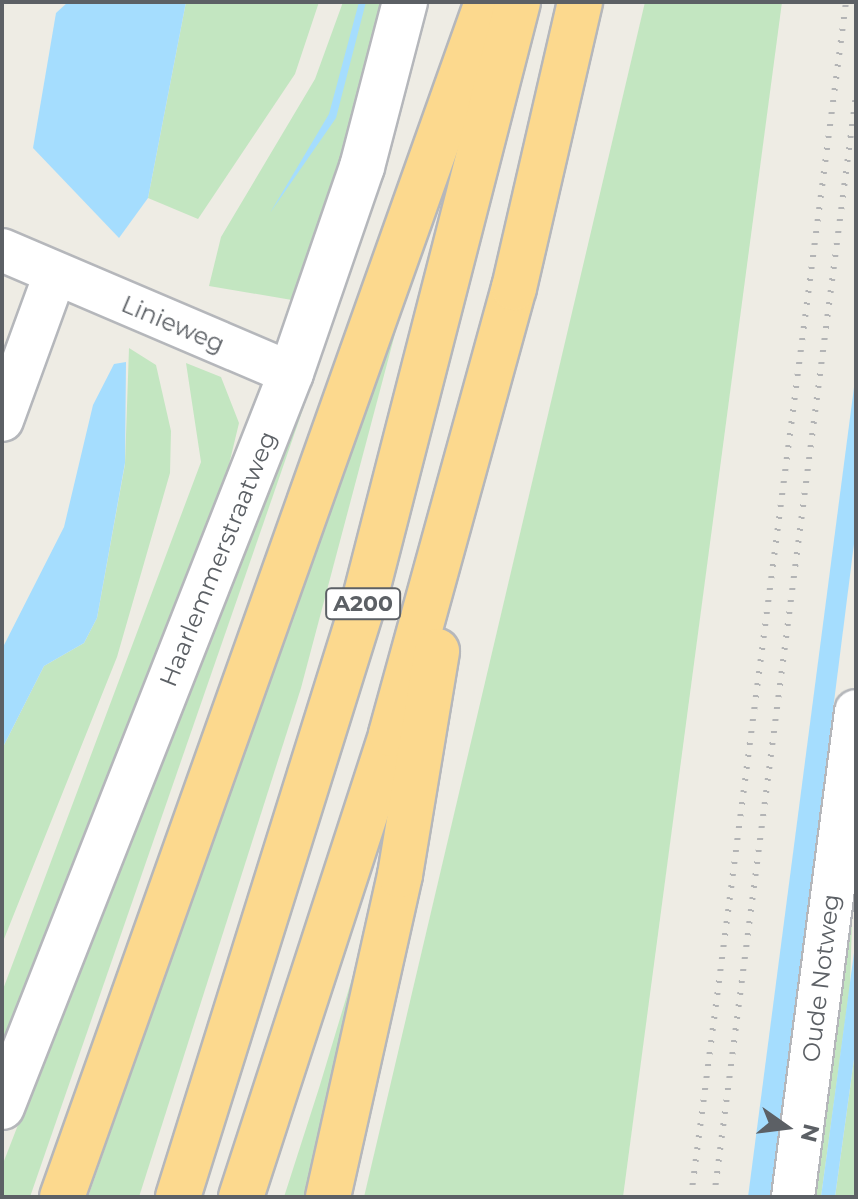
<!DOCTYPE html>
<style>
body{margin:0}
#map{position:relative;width:858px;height:1199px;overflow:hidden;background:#eeece4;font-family:Montserrat,sans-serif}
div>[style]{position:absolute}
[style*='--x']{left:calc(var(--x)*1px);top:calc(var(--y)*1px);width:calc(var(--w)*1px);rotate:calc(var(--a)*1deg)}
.green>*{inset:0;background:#c3e6c1}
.water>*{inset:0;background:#a5ddfe}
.roads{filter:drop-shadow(2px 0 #b5b7bb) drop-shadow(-2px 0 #b5b7bb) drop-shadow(0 2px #b5b7bb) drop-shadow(0 -2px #b5b7bb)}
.street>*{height:42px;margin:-21px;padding:0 21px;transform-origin:21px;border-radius:21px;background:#fff}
.secondary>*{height:44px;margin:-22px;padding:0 22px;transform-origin:22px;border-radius:22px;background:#fff}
.highway>*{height:44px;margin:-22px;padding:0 22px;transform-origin:22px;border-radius:22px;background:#fcd98e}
.rail>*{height:6px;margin-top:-3px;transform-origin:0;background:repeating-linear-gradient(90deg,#b3b4b5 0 2px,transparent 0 12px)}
span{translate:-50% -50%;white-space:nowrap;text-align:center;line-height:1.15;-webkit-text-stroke:8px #fff;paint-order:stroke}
.shield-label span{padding:2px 6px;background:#fff;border:2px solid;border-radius:6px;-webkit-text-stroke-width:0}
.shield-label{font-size:22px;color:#5c6065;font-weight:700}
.street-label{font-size:24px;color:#5c6065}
.frame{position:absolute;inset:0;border:4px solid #5c6065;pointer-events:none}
.north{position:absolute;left:746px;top:1087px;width:80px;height:80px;-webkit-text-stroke:6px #fff;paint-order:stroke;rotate:104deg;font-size:22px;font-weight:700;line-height:32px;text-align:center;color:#5c6065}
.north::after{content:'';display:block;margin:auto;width:28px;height:36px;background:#5c6065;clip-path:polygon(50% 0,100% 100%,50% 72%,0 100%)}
</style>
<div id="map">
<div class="green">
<i style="clip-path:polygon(186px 2px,319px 2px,295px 74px,198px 219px,148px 198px)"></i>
<i style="clip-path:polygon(343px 2px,387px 2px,319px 235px,292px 300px,209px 286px,221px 237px,315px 79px)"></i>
<i style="clip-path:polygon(645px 2px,782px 2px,623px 1197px,364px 1197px)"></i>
<i style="clip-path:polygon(413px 266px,301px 688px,139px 1197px,88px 1197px)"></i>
<i style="clip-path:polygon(347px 282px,30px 1197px,2px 1197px,2px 1166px)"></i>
<i style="clip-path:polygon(129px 348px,156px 365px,171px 431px,170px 473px,117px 657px,2px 944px,2px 749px,44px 666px,84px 643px,97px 618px,125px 464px)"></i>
<i style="clip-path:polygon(186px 363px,221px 377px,239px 423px,226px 477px,2px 1048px,2px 992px,201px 462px)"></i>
<i style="clip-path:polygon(856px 797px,850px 986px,821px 1197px,804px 1197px)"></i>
<i style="clip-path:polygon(381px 882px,314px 1197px,284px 1197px,320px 1085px)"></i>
<i style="clip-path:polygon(856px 1048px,856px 1197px,835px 1197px,855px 1052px)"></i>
</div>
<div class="water">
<i style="clip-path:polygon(68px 2px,186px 2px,148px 198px,119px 238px,33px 148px,56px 13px)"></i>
<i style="clip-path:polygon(359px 2px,366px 2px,336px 118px,270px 213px,329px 114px)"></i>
<i style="clip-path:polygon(126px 362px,125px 463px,97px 618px,84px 643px,44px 666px,2px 749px,2px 649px,64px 527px,93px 405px,114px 364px)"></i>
<i style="clip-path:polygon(856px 372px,856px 528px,783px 1105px,770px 1197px,748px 1197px)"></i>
<i style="clip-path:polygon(856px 938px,855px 1052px,835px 1197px,821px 1197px)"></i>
</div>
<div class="roads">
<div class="street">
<i style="--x:2;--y:250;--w:314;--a:23.1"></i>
<i style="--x:2;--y:420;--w:155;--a:-70"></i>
<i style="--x:793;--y:1197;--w:490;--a:-82.6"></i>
</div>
<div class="secondary">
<i style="--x:2;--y:1107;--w:789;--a:-68.51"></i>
<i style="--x:291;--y:373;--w:218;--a:-71"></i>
<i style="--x:362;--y:167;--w:171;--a:-75.4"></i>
</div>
<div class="highway">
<i style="--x:62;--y:1197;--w:1268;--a:-70.42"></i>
<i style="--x:178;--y:1197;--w:628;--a:-72.66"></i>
<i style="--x:365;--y:598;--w:615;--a:-75.6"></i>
<i style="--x:241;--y:1197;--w:487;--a:-72"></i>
<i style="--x:391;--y:734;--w:463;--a:-74.6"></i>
<i style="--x:514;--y:288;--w:294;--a:-77"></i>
<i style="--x:328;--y:1197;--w:330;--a:-77.4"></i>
<i style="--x:400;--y:875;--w:227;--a:-80.6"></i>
</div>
</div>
<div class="rail">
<i style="--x:691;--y:1197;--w:1205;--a:-82.61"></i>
<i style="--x:714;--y:1197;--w:1111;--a:-82.66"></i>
</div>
<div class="shield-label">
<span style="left:363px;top:604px">A200</span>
</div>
<div class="street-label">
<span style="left:173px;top:324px;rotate:23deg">Linieweg</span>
<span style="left:218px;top:559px;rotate:-68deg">Haarlemmerstraatweg</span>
<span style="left:821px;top:978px;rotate:-83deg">Oude Notweg</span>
</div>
<div class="frame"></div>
<div class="north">N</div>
</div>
